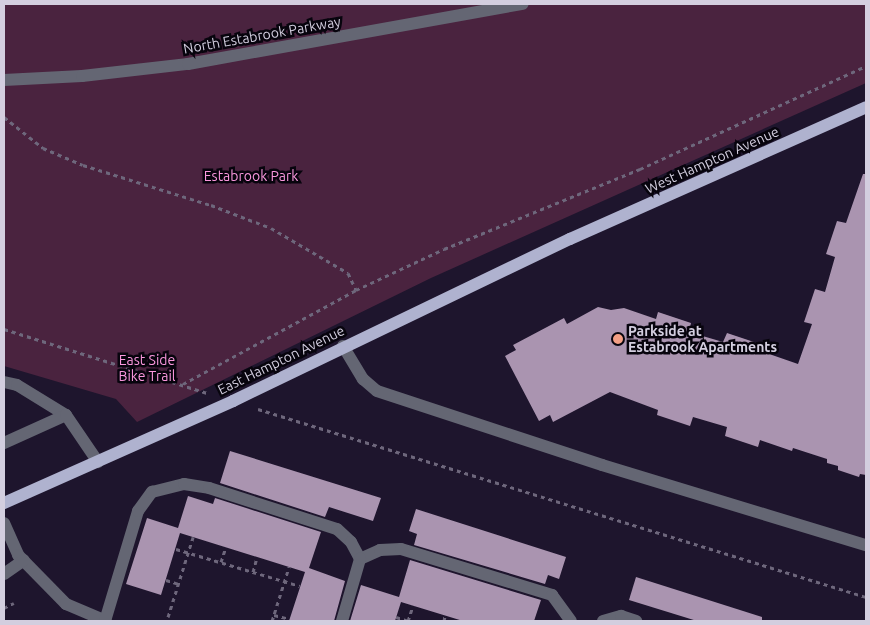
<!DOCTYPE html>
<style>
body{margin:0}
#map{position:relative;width:870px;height:625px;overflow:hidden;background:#1e152d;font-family:Ubuntu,sans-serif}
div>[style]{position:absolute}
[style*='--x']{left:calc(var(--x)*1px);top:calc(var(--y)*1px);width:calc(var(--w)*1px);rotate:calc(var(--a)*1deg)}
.green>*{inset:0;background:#4a233f}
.building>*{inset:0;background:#aa94b0}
.path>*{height:3px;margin-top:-1.5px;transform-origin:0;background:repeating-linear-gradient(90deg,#6e677c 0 4px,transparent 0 8px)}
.minor>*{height:12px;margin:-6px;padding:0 6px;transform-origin:6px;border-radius:6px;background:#646673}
.major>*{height:12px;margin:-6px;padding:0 6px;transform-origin:6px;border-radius:6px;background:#afb2cf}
.dots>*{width:14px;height:14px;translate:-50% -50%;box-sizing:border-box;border:2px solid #07040d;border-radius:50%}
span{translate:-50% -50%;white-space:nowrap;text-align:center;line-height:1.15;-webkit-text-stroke:5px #07040d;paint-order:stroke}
.street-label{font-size:14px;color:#d3cedf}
.park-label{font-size:14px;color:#fa97dd}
.poi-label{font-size:14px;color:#d3cedf;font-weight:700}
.left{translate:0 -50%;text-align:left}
.frame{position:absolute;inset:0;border:5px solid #d3cedf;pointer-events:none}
</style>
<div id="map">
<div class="green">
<i style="clip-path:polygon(4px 4px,866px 4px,866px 83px,431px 278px,137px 422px,116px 399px,4px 366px)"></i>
</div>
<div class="building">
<i style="clip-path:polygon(863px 174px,866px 174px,866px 475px,860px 474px,859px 477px,838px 470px,838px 466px,827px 463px,827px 459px,793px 448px,792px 451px,760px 440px,758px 447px,725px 436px,727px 427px,693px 417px,690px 426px,657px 415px,658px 410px,610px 392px,553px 422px,550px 415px,539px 421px,505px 356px,516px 350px,513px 345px,564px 318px,567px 324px,598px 307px,611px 310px,624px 308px,656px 319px,658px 312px,691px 323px,689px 332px,723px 342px,727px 333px,760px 344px,758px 350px,798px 364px,812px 324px,804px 322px,815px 289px,825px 292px,835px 257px,826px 254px,837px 221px,846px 223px)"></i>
<i style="clip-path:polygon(230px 451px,381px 498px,373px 521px,329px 507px,325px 517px,220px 483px)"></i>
<i style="clip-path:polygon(188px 496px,213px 504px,215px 498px,321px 532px,309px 568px,345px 581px,334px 621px,289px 621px,305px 572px,180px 533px,161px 595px,126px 584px,147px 518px,178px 528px)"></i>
<i style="clip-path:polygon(416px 509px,566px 557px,559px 579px,548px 575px,545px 584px,414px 545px,417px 534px,409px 531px)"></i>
<i style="clip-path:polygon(410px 560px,541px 600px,534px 621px,463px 621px,401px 602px,395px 621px,350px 621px,361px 585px,399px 597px)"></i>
<i style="clip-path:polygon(636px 577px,762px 617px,762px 621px,697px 621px,629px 600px)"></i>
</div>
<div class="path">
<i style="--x:4;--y:117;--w:50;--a:38.5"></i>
<i style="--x:43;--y:148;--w:43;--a:23"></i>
<i style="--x:83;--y:165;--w:134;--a:17.4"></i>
<i style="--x:211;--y:205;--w:64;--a:21"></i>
<i style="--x:271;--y:228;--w:89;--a:30.3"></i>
<i style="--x:348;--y:273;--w:19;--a:65"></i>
<i style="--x:4;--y:329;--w:213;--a:17.5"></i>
<i style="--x:183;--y:384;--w:197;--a:-28.5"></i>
<i style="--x:356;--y:290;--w:97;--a:-25"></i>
<i style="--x:444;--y:249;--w:212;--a:-22.2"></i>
<i style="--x:640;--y:169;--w:248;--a:-24.5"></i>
<i style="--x:258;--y:409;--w:636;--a:17.18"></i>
<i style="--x:176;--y:549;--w:129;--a:16.6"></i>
<i style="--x:221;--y:562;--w:16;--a:-72"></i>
<i style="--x:253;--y:572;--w:16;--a:-75"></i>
<i style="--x:166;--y:580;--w:14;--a:17"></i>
<i style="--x:4;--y:608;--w:11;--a:-27"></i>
<i style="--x:274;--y:615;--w:16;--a:14"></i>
<i style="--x:168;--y:617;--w:84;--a:-72.6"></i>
<i style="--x:396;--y:617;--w:14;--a:17"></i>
<i style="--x:272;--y:621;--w:57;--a:-72.5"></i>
<i style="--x:408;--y:621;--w:16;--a:-72"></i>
<i style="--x:444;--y:621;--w:5;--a:-79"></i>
</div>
<div class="minor">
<i style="--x:4;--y:80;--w:78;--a:-2.9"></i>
<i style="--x:82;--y:76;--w:107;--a:-6.5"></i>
<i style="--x:188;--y:64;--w:340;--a:-10.2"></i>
<i style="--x:343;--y:346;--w:39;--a:59"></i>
<i style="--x:363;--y:379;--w:18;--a:41"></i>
<i style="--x:377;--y:391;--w:237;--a:18.2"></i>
<i style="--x:602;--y:465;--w:276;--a:16.9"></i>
<i style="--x:4;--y:382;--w:13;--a:13"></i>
<i style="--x:17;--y:385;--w:57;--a:31.5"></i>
<i style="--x:4;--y:443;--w:68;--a:-24.3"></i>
<i style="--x:66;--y:415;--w:57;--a:55.8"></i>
<i style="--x:4;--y:523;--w:35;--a:66"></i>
<i style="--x:18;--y:555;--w:69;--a:45.6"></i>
<i style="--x:66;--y:604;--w:43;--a:23"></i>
<i style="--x:4;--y:574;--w:24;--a:-35"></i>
<i style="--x:105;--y:621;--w:115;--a:-73.3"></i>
<i style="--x:138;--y:511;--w:24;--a:-54"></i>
<i style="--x:152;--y:492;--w:33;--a:-14"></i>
<i style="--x:184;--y:484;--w:25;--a:9"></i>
<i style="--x:209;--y:488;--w:134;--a:17.8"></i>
<i style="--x:337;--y:529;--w:19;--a:43"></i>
<i style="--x:351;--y:542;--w:19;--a:62"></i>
<i style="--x:360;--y:559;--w:22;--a:-24"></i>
<i style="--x:380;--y:550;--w:21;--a:-3"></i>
<i style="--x:401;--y:549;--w:158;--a:16.9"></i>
<i style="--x:552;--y:595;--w:32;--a:54"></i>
<i style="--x:342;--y:621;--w:65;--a:-73.8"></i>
<i style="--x:603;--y:621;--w:19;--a:-16"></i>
<i style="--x:621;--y:616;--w:16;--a:18"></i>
</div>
<div class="major">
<i style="--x:4;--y:503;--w:251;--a:-24"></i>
<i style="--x:233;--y:401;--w:374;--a:-25.7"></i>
<i style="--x:570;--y:239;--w:324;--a:-24"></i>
</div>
<div class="dots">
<i style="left:618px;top:339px;background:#f39f85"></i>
</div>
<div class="street-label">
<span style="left:262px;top:35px;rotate:-10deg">North Estabrook Parkway</span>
<span style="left:712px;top:160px;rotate:-24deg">West Hampton Avenue</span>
<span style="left:281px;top:360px;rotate:-26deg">East Hampton Avenue</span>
</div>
<div class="park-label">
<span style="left:251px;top:176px">Estabrook Park</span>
<span style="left:147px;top:368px">East Side<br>Bike Trail</span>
</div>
<div class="poi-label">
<span class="left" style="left:628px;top:339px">Parkside at<br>Estabrook Apartments</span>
</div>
<div class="frame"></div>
</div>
